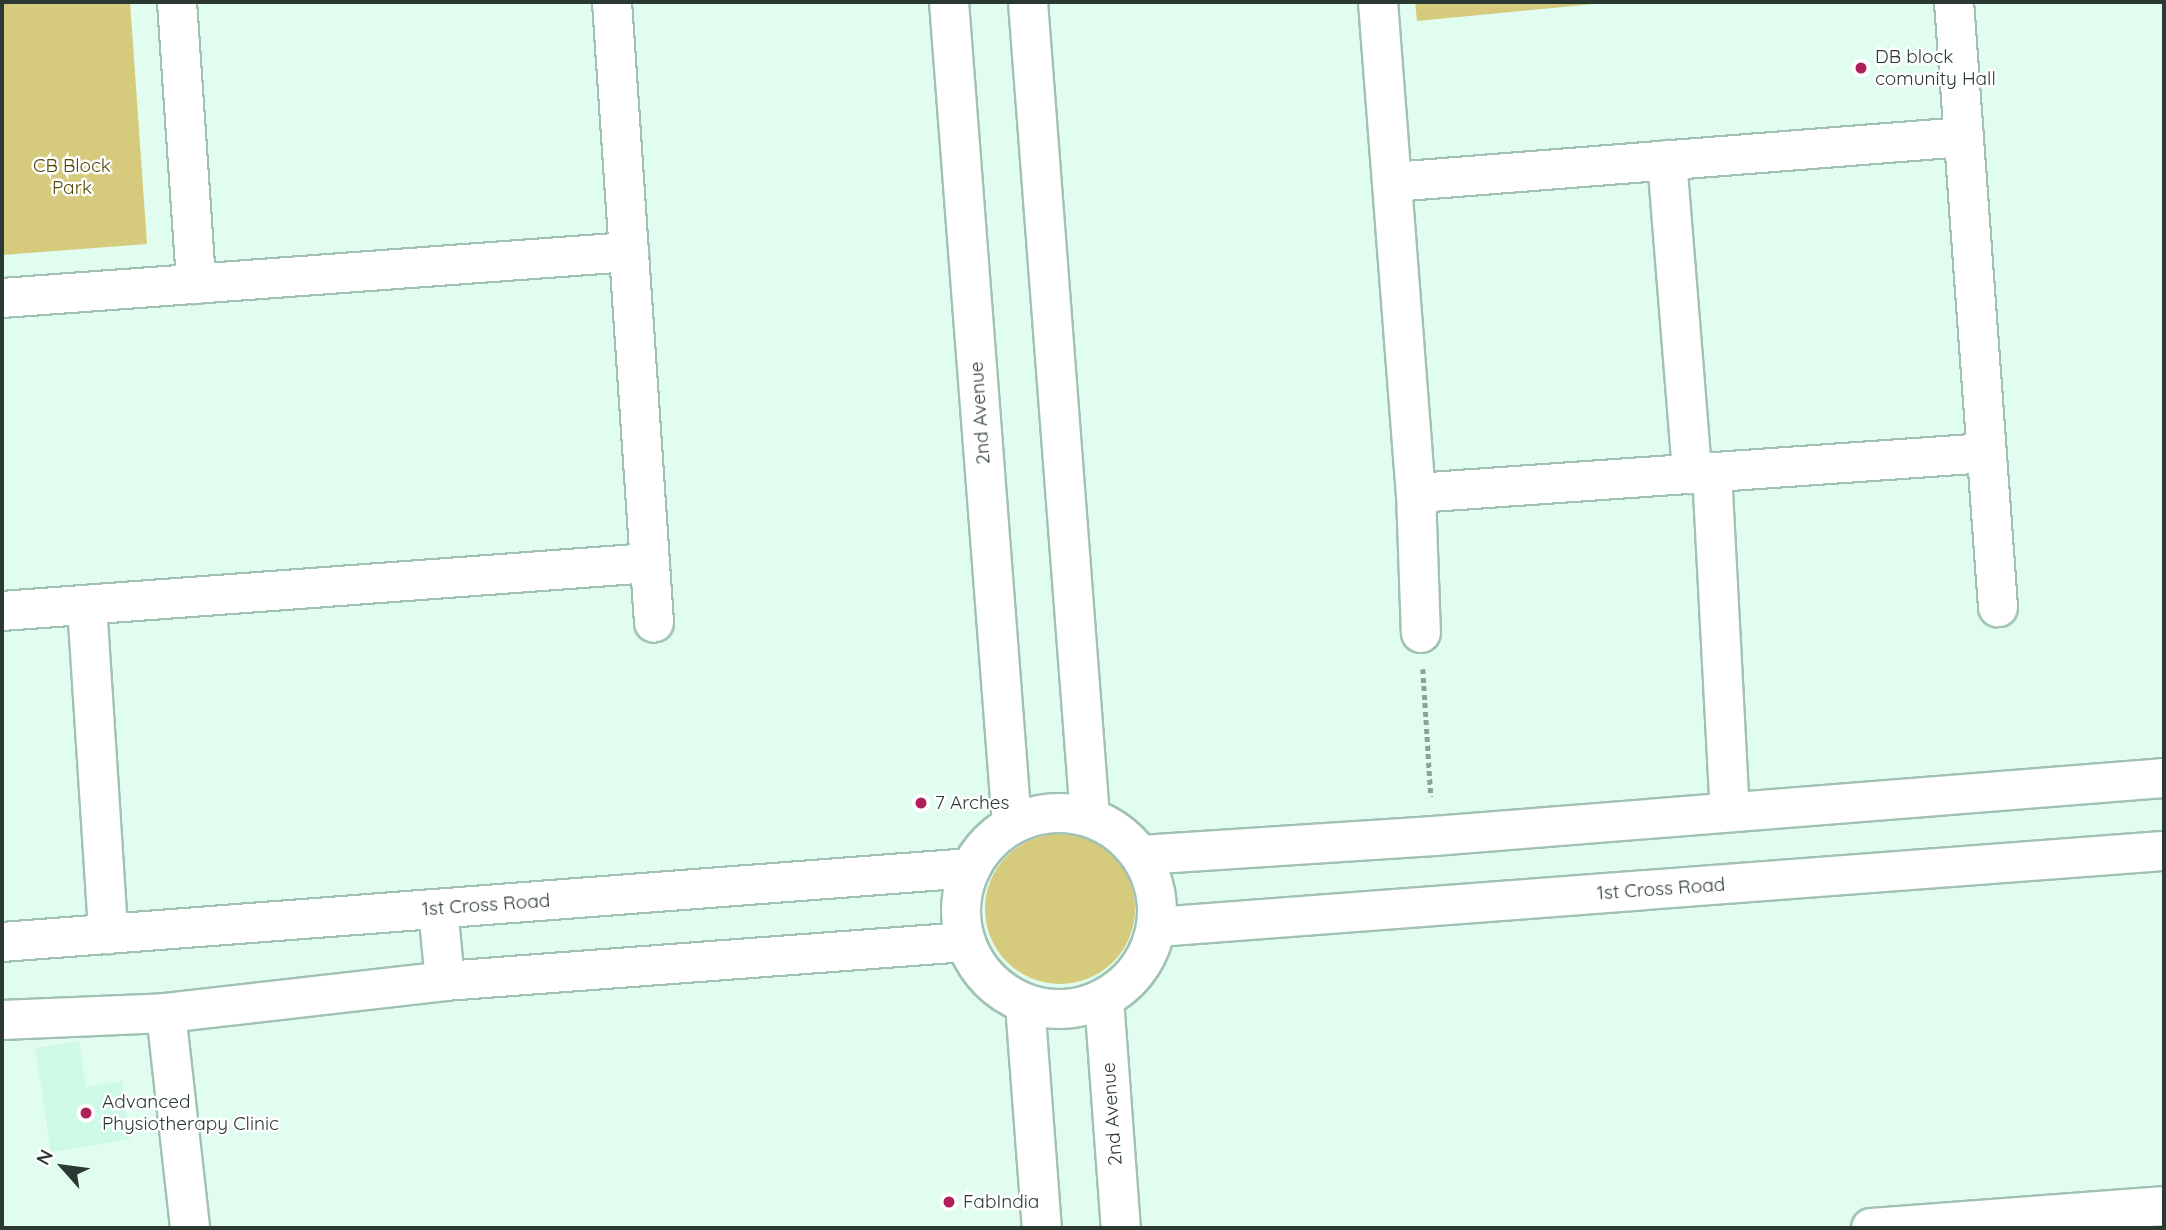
<!DOCTYPE html>
<style>
body{margin:0}
#map{position:relative;width:2166px;height:1230px;overflow:hidden;background:#e1fdf0;font-family:Quicksand,sans-serif}
div>[style]{position:absolute}
[style*='--x']{left:calc(var(--x)*1px);top:calc(var(--y)*1px);width:calc(var(--w)*1px);rotate:calc(var(--a)*1deg)}
.built>*{inset:0;background:#cdf9e6}
.green>*{inset:0;background:#d6ca7c}
.round{border-radius:50%}
.path>*{height:4.5px;margin-top:-2.25px;transform-origin:0;background:repeating-linear-gradient(90deg,#8ca298 0 5px,transparent 0 8.5px)}
.roads{filter:drop-shadow(2px 0 #a0c2b3) drop-shadow(-2px 0 #a0c2b3) drop-shadow(0 2px #a0c2b3) drop-shadow(0 -2px #a0c2b3)}
.minor>*{height:38px;margin:-19px;padding:0 19px;transform-origin:19px;border-radius:19px;background:#fff}
.minor>.ring{margin:-19px;padding:0;box-sizing:content-box;background:none;border:38px solid #fff;border-radius:50%}
.dots>*{width:19px;height:19px;translate:-50% -50%;box-sizing:border-box;border:4px solid #fff;border-radius:50%}
span{translate:-50% -50%;white-space:nowrap;text-align:center;line-height:1.15;-webkit-text-stroke:5px #fff;paint-order:stroke}
.poi-label{font-size:19px;color:#2b3933}
.left{translate:0 -50%;text-align:left}
.park-label{font-size:19px;color:#534a09}
.street-label{font-size:19px;color:#2b3933}
.frame{position:absolute;inset:0;border:4px solid #2b3933;pointer-events:none}
.north{position:absolute;left:28px;top:1132px;width:70px;height:70px;-webkit-text-stroke:5px #fff;paint-order:stroke;rotate:298deg;font-size:19px;font-weight:700;line-height:28px;text-align:center;color:#2b3933}
.north::after{content:'';display:block;margin:auto;width:24px;height:32px;background:#2b3933;clip-path:polygon(50% 0,100% 100%,50% 72%,0 100%)}
</style>
<div id="map">
<div class="built">
<i style="clip-path:polygon(79px 1041px,86px 1087px,122px 1081px,131px 1139px,51px 1152px,35px 1048px)"></i>
</div>
<div class="green">
<i style="clip-path:polygon(2px 2px,130px 2px,147px 244px,2px 255px)"></i>
<i style="clip-path:polygon(1415px 2px,1614px 2px,1417px 21px)"></i>
<i class="round" style="left:985px;top:834px;width:150px;height:150px"></i>
</div>
<div class="path">
<i style="--x:1423;--y:669;--w:128;--a:86.4"></i>
</div>
<div class="roads">
<div class="minor">
<i style="--x:177;--y:2;--w:283;--a:86.1"></i>
<i style="--x:612;--y:2;--w:622;--a:86.13"></i>
<i style="--x:949;--y:2;--w:825;--a:85.62"></i>
<i style="--x:1028;--y:2;--w:817;--a:85.65"></i>
<i style="--x:1378;--y:2;--w:492;--a:85.6"></i>
<i style="--x:1416;--y:493;--w:140;--a:88"></i>
<i style="--x:1954;--y:2;--w:607;--a:85.84"></i>
<i style="--x:1667;--y:160;--w:315;--a:85.4"></i>
<i style="--x:1393;--y:182;--w:573;--a:-4.51"></i>
<i style="--x:2;--y:298;--w:629;--a:-4.2"></i>
<i style="--x:1712;--y:472;--w:339;--a:87"></i>
<i style="--x:1416;--y:493;--w:572;--a:-4.01"></i>
<i style="--x:87;--y:605;--w:330;--a:86.3"></i>
<i style="--x:2;--y:611;--w:650;--a:-4.24"></i>
<i class="ring" style="left:961px;top:813px;width:158px;height:158px"></i>
<i style="--x:1141;--y:855;--w:294;--a:-3.7"></i>
<i style="--x:1434;--y:836;--w:732;--a:-4.54"></i>
<i style="--x:438;--y:909;--w:72;--a:84.4"></i>
<i style="--x:1157;--y:927;--w:1010;--a:-4.32"></i>
<i style="--x:2;--y:942;--w:972;--a:-4.37"></i>
<i style="--x:1104;--y:999;--w:230;--a:85.8"></i>
<i style="--x:1025;--y:1004;--w:225;--a:85.7"></i>
<i style="--x:166;--y:1013;--w:216;--a:83.6"></i>
<i style="--x:2;--y:1020;--w:164;--a:-2.4"></i>
<i style="--x:166;--y:1013;--w:281;--a:-6.5"></i>
<i style="--x:445;--y:981;--w:521;--a:-4.29"></i>
<i style="--x:1871;--y:1228;--w:294;--a:-4.3"></i>
</div>
</div>
<div class="dots">
<i style="left:1861px;top:68px;background:#ae205a"></i>
<i style="left:921px;top:803px;background:#ae205a"></i>
<i style="left:86px;top:1113px;background:#ae205a"></i>
<i style="left:949px;top:1202px;background:#ae205a"></i>
</div>
<div class="poi-label">
<span class="left" style="left:1875px;top:68px">DB block<br>comunity Hall</span>
<span class="left" style="left:935px;top:803px">7 Arches</span>
<span class="left" style="left:102px;top:1113px">Advanced<br>Physiotherapy Clinic</span>
<span class="left" style="left:963px;top:1202px">FabIndia</span>
</div>
<div class="park-label">
<span style="left:72px;top:177px">CB Block<br>Park</span>
</div>
<div class="street-label">
<span style="left:980px;top:413px;rotate:-94deg">2nd Avenue</span>
<span style="left:1661px;top:889px;rotate:-4deg">1st Cross Road</span>
<span style="left:486px;top:905px;rotate:-4deg">1st Cross Road</span>
<span style="left:1112px;top:1114px;rotate:-94deg">2nd Avenue</span>
</div>
<div class="frame"></div>
<div class="north">N</div>
</div>
